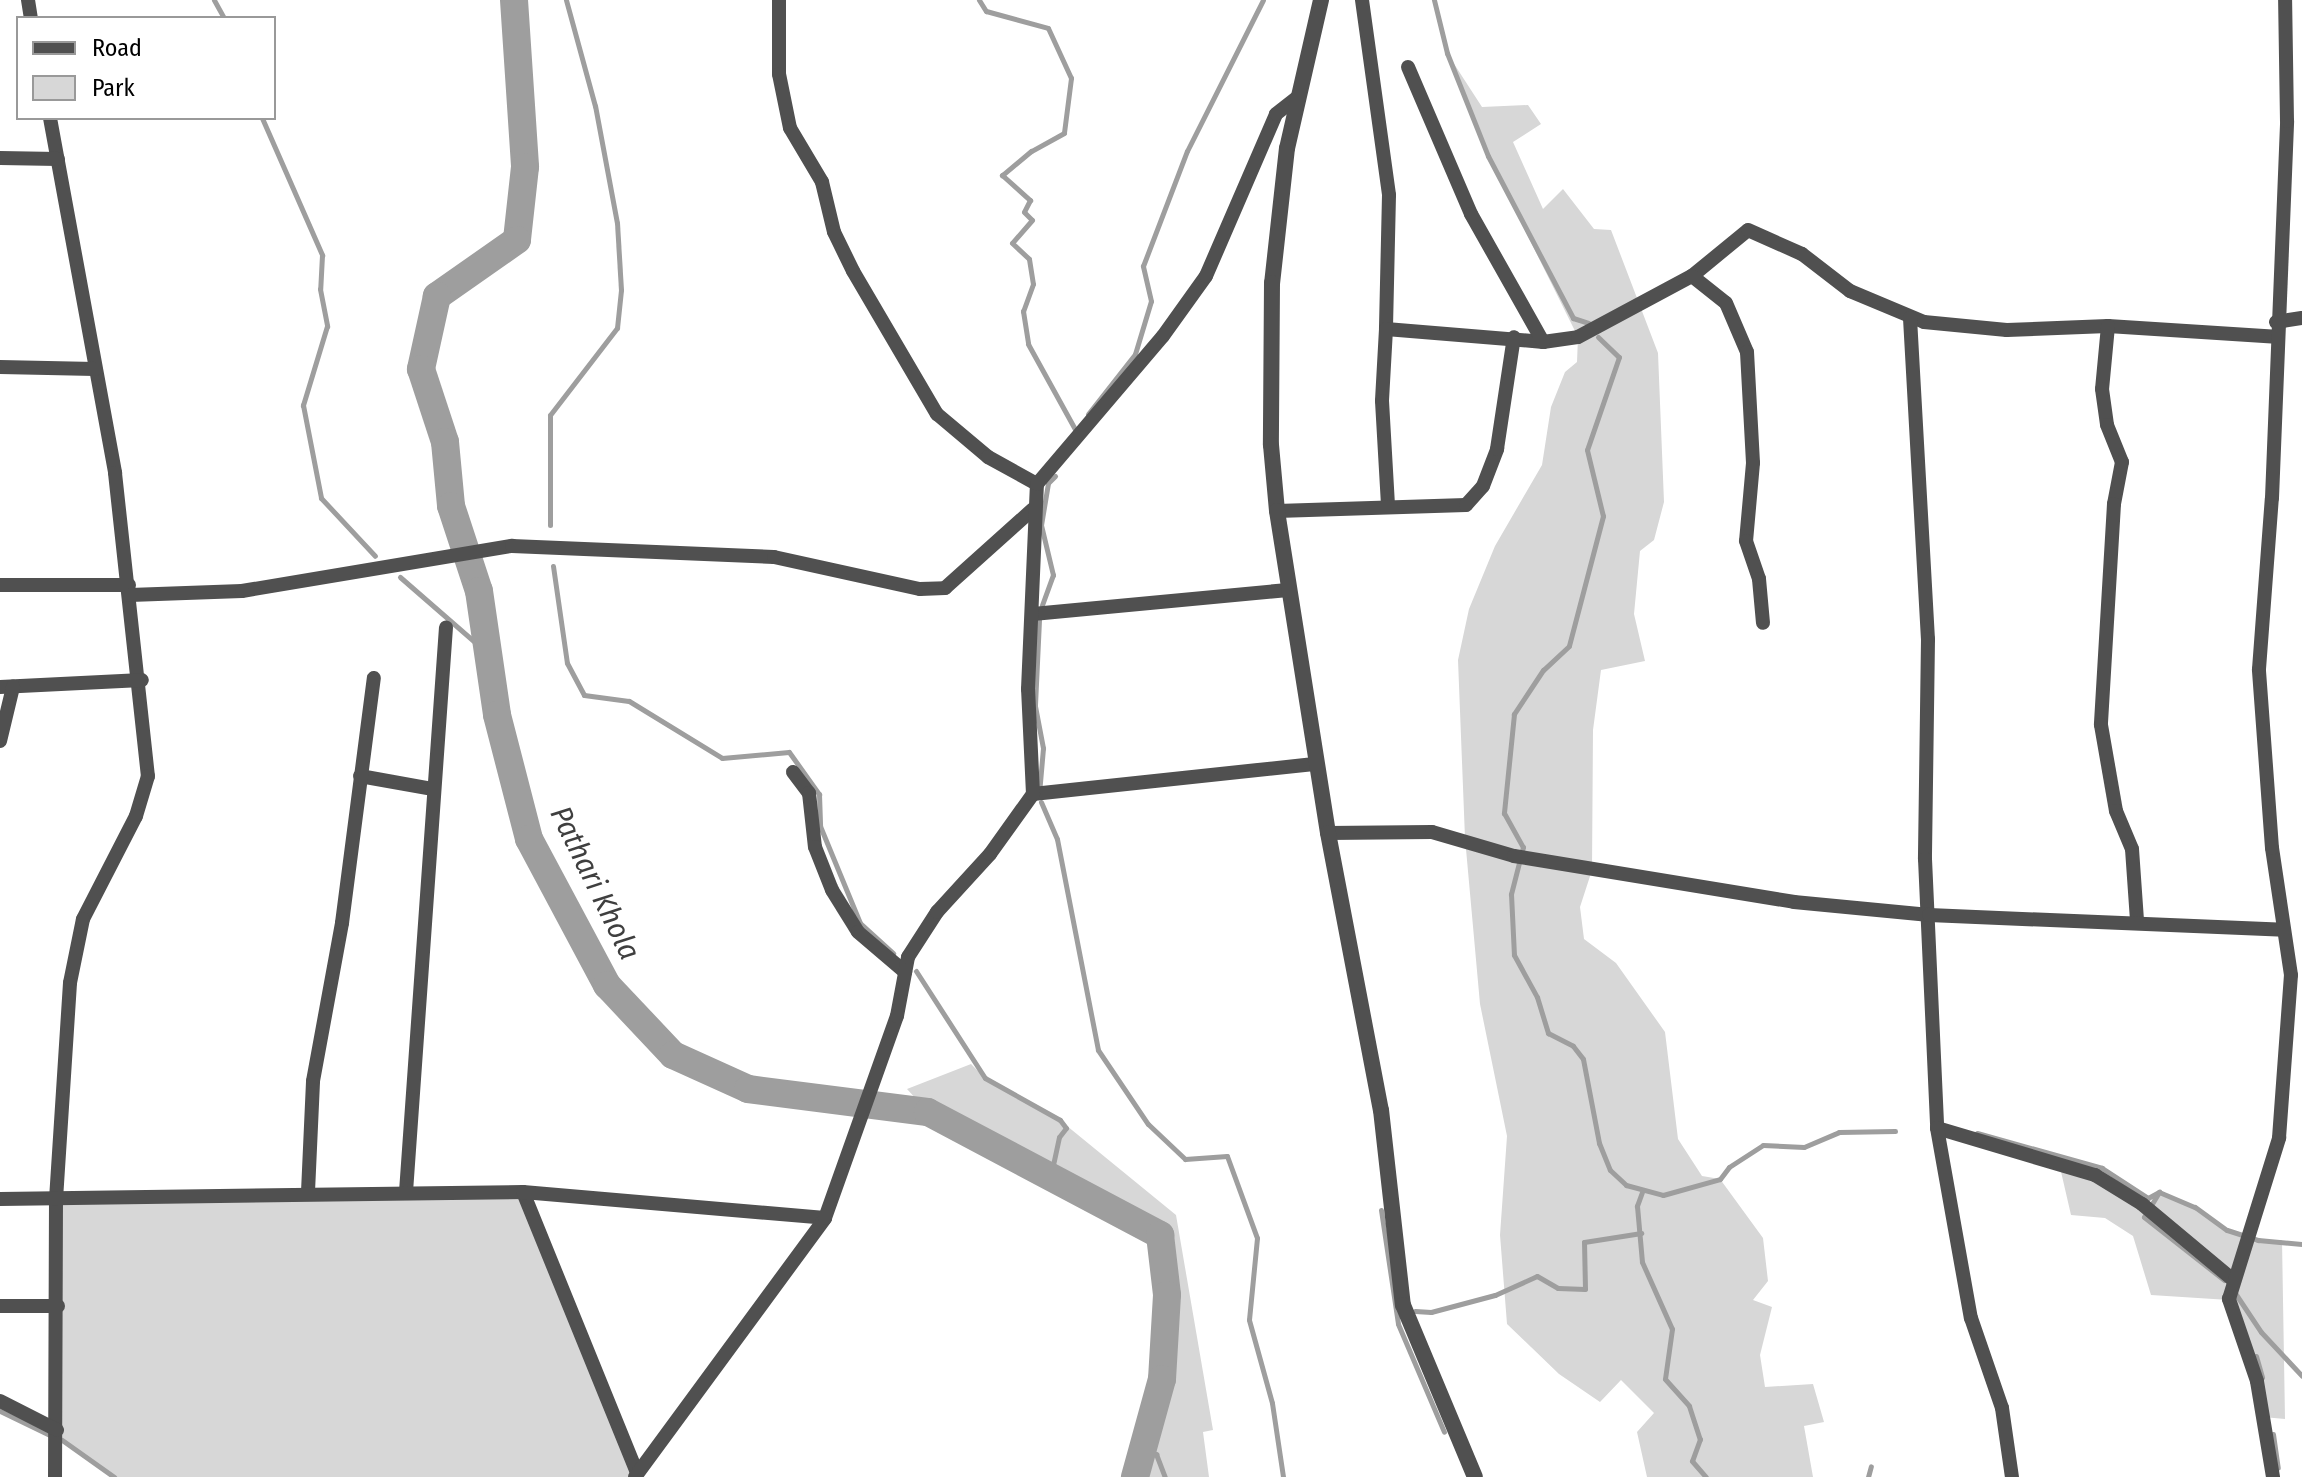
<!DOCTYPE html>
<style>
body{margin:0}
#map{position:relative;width:2302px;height:1477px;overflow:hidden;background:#fff;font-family:"Fira Sans Condensed",sans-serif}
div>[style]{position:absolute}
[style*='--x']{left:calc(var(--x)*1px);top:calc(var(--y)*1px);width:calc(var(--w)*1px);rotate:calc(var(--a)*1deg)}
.green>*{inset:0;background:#d7d7d7}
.stream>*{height:5px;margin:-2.5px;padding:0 2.5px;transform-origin:2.5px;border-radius:2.5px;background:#9e9e9e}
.river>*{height:28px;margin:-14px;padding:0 14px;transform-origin:14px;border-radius:14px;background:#9e9e9e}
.minor>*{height:14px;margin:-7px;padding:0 7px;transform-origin:7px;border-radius:7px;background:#505050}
.tertiary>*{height:16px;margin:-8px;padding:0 8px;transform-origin:8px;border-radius:8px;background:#505050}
span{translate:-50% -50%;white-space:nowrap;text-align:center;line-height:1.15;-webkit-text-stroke:8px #fff;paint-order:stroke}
.water-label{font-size:30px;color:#3f3f3f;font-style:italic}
.legend{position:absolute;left:16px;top:16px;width:260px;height:104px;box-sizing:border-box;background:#fff;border:2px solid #999;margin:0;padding:10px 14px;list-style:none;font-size:24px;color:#000}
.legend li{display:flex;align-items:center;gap:16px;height:40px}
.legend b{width:40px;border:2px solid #999}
</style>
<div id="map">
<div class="green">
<i style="clip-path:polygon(1447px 53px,1482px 107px,1528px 105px,1541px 124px,1513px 142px,1543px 209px,1563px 189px,1594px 229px,1611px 230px,1658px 353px,1664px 502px,1654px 540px,1640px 551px,1634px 614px,1645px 661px,1601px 670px,1593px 730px,1592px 870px,1580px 907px,1584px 939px,1616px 963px,1665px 1032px,1678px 1139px,1702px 1176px,1720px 1179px,1763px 1238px,1768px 1281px,1753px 1300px,1772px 1307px,1760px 1355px,1765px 1387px,1813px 1384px,1824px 1422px,1804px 1426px,1813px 1477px,1647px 1477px,1637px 1432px,1654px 1413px,1621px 1380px,1600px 1402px,1559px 1374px,1507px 1324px,1500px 1235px,1507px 1136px,1480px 1004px,1465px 838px,1458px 660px,1469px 609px,1495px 546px,1542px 465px,1551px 407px,1565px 372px,1577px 362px,1578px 337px,1488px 156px)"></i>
<i style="clip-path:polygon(971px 1064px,985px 1078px,1056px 1117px,1176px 1215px,1213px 1430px,1203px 1432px,1209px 1477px,1135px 1477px,1162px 1378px,1167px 1295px,1160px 1235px,928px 1112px,907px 1089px)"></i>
<i style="clip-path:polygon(2059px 1163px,2149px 1209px,2159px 1192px,2195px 1207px,2227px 1230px,2258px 1240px,2282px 1240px,2285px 1419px,2263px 1417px,2229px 1300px,2151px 1295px,2133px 1236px,2105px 1218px,2071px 1215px)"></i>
<i style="clip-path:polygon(523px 1192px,635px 1477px,114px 1477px,62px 1440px,57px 1430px,56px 1198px)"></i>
</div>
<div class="stream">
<i style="--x:214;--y:0;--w:21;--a:61"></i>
<i style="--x:979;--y:0;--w:13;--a:58"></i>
<i style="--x:986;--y:11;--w:64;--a:15.3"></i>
<i style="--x:1048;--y:28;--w:55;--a:65.3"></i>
<i style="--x:1071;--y:78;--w:55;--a:97.3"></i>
<i style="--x:1064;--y:133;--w:38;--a:151"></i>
<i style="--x:1031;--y:151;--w:38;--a:140"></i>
<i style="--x:1002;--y:175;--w:38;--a:42"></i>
<i style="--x:1030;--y:200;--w:13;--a:117"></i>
<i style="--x:1024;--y:212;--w:11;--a:45"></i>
<i style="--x:1032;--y:220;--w:30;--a:131"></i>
<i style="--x:1012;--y:243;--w:23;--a:43"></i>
<i style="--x:1029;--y:259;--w:25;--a:81"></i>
<i style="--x:1033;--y:284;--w:29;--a:110"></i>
<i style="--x:1023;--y:311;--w:33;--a:81"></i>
<i style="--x:1028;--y:344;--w:99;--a:61.1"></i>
<i style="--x:1434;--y:0;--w:55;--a:76.2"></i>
<i style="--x:1447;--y:53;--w:111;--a:68.3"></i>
<i style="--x:1488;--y:156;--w:183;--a:62.3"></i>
<i style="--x:1573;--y:318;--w:16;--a:18"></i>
<i style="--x:262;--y:118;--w:150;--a:66.3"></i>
<i style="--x:322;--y:255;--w:34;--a:93"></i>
<i style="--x:320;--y:289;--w:38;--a:79"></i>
<i style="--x:327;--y:326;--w:83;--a:106.9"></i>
<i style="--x:303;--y:405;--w:95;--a:79"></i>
<i style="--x:321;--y:498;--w:79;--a:47"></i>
<i style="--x:1598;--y:337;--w:29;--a:44"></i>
<i style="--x:1619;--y:357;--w:98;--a:109"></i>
<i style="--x:1587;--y:450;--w:68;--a:76.4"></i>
<i style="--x:1603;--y:516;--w:134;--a:104.7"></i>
<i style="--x:1569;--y:646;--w:35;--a:137"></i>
<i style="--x:1543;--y:670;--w:53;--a:123.4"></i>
<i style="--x:1514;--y:714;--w:100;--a:95.8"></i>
<i style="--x:1504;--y:813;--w:39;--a:61"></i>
<i style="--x:1523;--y:847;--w:49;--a:104.3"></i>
<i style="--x:1511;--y:894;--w:61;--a:87.2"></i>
<i style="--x:1514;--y:955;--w:48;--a:61.3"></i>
<i style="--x:1537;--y:997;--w:38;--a:73"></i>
<i style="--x:1548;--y:1033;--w:28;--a:27"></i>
<i style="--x:1573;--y:1046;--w:16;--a:52"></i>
<i style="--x:1583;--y:1059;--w:86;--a:79.2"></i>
<i style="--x:1599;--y:1143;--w:29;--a:68"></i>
<i style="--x:1610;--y:1170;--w:22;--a:43"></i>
<i style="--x:1626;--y:1185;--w:38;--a:15"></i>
<i style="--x:1663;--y:1195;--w:59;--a:-15.7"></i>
<i style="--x:1720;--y:1179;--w:15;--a:-53"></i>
<i style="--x:1729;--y:1167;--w:40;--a:-32.9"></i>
<i style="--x:1763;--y:1145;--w:41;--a:2.8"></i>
<i style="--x:1804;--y:1147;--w:38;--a:-23"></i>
<i style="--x:1839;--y:1132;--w:56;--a:-1"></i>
<i style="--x:1088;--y:414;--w:76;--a:-51.9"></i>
<i style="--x:1135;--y:354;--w:55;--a:-73.2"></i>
<i style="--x:1151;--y:301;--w:36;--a:-103"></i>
<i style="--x:1143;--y:266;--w:123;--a:-69.1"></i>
<i style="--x:1187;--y:151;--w:169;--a:-63.3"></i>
<i style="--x:550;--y:525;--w:110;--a:-90"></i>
<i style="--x:550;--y:415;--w:110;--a:-52.4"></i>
<i style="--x:617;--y:328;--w:38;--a:-84"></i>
<i style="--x:621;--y:290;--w:67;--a:-93.4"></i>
<i style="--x:617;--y:223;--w:119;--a:-100.6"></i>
<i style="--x:595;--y:106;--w:110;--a:-105.3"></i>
<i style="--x:553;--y:566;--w:98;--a:81.8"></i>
<i style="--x:567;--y:663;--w:36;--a:62"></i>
<i style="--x:584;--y:695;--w:45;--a:7.6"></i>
<i style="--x:629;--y:701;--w:109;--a:31.5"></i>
<i style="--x:722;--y:758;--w:67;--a:-5.1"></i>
<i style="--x:789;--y:752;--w:52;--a:54.5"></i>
<i style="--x:819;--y:794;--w:32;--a:88"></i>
<i style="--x:820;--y:826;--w:105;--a:67.6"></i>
<i style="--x:860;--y:923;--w:45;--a:42.3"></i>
<i style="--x:400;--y:577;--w:122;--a:41"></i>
<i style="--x:1042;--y:605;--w:32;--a:-70"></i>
<i style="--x:1053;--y:575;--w:51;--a:-103.5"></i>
<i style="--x:1041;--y:525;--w:43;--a:-80.5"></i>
<i style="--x:1048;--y:483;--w:10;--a:-45"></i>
<i style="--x:1039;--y:620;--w:86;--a:92.7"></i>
<i style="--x:1035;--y:706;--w:43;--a:79.2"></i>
<i style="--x:1043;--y:748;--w:38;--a:95"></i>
<i style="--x:1041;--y:802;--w:40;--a:66.6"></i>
<i style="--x:1057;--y:839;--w:215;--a:79"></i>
<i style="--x:1098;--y:1050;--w:89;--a:56"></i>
<i style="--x:1148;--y:1124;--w:51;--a:43.4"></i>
<i style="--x:1185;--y:1159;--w:42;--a:-4.1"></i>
<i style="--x:1227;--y:1156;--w:87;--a:69.9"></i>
<i style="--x:1257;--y:1238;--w:82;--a:95.6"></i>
<i style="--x:1249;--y:1320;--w:86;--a:74.5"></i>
<i style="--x:1272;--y:1403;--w:75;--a:81.5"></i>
<i style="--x:916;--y:971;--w:127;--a:57.2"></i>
<i style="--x:985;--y:1078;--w:86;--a:29.2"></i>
<i style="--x:1060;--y:1120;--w:10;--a:53"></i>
<i style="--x:1066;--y:1128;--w:11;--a:128"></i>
<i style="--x:1059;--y:1137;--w:43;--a:102.1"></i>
<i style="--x:1977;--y:1133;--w:130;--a:15.6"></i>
<i style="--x:2102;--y:1168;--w:55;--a:33.1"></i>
<i style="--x:2148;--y:1198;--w:13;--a:-29"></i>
<i style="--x:2159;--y:1192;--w:29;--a:121"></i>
<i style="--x:2144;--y:1217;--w:102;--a:38.2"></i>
<i style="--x:1642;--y:1192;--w:15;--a:110"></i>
<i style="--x:1637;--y:1206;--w:56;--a:84.9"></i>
<i style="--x:1642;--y:1262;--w:73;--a:65.9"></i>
<i style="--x:1672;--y:1329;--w:50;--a:98"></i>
<i style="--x:1665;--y:1379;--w:36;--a:48"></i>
<i style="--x:1689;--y:1406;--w:35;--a:72"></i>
<i style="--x:1700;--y:1439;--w:23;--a:110"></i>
<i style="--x:1692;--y:1461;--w:21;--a:49"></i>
<i style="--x:2159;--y:1192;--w:39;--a:23"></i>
<i style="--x:2195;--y:1207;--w:39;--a:36"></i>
<i style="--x:2227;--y:1230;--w:33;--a:18"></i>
<i style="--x:2258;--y:1240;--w:44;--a:5.2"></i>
<i style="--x:1381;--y:1210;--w:115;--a:81.5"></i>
<i style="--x:1398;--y:1324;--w:117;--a:66.9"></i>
<i style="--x:2233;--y:1290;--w:50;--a:56.3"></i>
<i style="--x:2261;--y:1332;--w:60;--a:47"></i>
<i style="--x:1415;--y:1311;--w:16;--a:4"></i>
<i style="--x:1431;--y:1312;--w:66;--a:-14.9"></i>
<i style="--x:1495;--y:1295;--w:46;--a:-24.3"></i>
<i style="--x:1537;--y:1276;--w:24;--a:30"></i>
<i style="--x:1558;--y:1288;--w:27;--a:2"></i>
<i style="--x:1585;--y:1289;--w:47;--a:-91.2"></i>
<i style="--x:1584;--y:1242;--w:58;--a:-9"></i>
<i style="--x:2256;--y:1356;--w:22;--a:74"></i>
<i style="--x:0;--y:1411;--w:58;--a:25.7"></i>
<i style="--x:2273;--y:1434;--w:34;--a:82"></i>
<i style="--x:62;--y:1440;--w:64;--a:35.4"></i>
<i style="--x:1141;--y:1447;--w:17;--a:25"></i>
<i style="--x:1156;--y:1454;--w:25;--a:69"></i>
<i style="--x:1868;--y:1477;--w:11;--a:-75"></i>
</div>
<div class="river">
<i style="--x:514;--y:0;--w:167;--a:86.2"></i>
<i style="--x:525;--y:167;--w:73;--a:96.3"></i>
<i style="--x:517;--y:240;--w:98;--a:145"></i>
<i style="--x:437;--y:296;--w:75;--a:102.4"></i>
<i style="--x:421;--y:369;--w:77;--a:71.8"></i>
<i style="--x:445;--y:442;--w:64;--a:84.6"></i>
<i style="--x:451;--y:506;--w:89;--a:71.8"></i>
<i style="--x:479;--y:591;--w:125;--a:81.7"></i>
<i style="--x:497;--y:715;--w:128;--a:75.5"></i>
<i style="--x:529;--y:839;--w:166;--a:61.9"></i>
<i style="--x:607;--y:985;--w:96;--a:46.7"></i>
<i style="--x:673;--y:1055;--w:82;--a:24.4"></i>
<i style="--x:748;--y:1089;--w:181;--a:7.3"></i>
<i style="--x:928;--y:1112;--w:263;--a:27.9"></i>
<i style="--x:1160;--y:1235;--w:60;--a:83.3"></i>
<i style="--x:1167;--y:1295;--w:84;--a:93.4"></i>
<i style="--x:1162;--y:1379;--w:102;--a:105.4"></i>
</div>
<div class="minor">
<i style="--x:28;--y:0;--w:18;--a:81"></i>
<i style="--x:779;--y:0;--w:74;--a:90"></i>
<i style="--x:779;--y:74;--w:55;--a:78.5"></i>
<i style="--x:790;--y:128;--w:63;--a:59.3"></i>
<i style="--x:822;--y:182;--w:51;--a:76.5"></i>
<i style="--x:834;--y:232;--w:43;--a:64"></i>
<i style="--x:853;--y:271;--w:166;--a:59.6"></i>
<i style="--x:937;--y:414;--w:67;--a:40.1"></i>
<i style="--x:988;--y:457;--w:56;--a:28.9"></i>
<i style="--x:1362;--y:0;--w:197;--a:82.1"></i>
<i style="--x:1389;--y:195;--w:134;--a:91.3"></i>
<i style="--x:1386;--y:329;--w:158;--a:4.7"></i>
<i style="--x:1543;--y:342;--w:35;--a:-8"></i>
<i style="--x:1578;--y:337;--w:129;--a:-28.2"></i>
<i style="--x:1692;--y:276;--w:72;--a:-39.4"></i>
<i style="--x:1748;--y:230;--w:59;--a:24"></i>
<i style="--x:1802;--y:254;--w:61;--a:37.6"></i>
<i style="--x:1850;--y:291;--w:80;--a:22.7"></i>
<i style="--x:1924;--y:322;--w:83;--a:5.5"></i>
<i style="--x:2007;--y:330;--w:101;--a:-2.3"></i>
<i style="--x:2108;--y:326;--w:168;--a:3.7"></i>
<i style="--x:1408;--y:67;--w:160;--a:66.8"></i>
<i style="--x:1471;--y:214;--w:147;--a:60.6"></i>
<i style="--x:50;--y:118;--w:361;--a:79.6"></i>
<i style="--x:115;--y:473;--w:305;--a:83.8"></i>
<i style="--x:148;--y:776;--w:42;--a:106.7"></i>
<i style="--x:136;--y:816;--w:116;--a:117.2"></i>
<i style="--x:83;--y:919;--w:65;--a:101.5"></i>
<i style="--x:70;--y:983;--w:215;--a:93.7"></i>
<i style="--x:56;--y:1198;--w:279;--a:90.2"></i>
<i style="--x:0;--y:158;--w:58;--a:1"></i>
<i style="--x:1692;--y:276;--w:43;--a:38.5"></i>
<i style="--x:1726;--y:303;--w:53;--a:66.8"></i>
<i style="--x:1747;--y:352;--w:111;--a:86.9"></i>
<i style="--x:1753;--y:463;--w:78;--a:95.1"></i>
<i style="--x:1746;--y:541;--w:40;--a:71.1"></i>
<i style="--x:1759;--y:579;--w:44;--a:84.8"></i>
<i style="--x:1910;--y:318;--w:322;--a:86.8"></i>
<i style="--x:1928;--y:639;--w:220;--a:90.8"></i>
<i style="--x:1925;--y:859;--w:269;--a:87.4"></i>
<i style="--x:1937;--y:1128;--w:165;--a:16.6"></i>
<i style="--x:2095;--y:1175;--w:55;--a:31.7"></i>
<i style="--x:2142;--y:1204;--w:117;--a:39.8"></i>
<i style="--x:2276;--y:322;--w:26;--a:-9"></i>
<i style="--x:2108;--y:326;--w:63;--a:95.4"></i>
<i style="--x:2102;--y:389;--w:36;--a:82"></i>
<i style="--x:2107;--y:425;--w:40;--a:68"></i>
<i style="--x:2122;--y:462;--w:43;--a:100.8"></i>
<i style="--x:2114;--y:504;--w:221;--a:93.4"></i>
<i style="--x:2101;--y:725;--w:87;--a:80.1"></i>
<i style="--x:2116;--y:811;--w:41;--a:67.2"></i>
<i style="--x:2132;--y:849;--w:71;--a:86"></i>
<i style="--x:1386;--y:329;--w:72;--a:93.2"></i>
<i style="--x:1382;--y:401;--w:105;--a:86.7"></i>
<i style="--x:0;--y:367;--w:95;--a:1.2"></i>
<i style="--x:1277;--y:511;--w:189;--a:-1.8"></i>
<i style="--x:1466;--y:505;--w:25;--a:-48"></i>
<i style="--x:1483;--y:486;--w:40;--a:-69"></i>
<i style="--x:1497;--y:449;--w:113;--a:-81.4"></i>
<i style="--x:0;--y:585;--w:129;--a:0"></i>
<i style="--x:130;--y:595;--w:112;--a:-2"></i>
<i style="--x:242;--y:591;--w:274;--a:-9.5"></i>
<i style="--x:512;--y:546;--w:262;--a:2.4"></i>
<i style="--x:774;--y:557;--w:149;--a:12.4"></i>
<i style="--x:920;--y:589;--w:25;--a:-2"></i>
<i style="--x:945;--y:588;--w:118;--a:-41.9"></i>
<i style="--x:1033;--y:614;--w:256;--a:-5.4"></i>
<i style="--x:0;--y:687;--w:142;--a:-2.8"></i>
<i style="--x:0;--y:741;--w:56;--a:-76.5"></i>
<i style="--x:793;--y:772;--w:26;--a:53"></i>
<i style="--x:809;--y:793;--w:54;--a:83.7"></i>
<i style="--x:815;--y:847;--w:46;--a:68.4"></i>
<i style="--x:832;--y:890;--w:49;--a:58.2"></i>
<i style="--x:858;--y:932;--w:62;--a:40.4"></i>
<i style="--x:360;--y:776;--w:73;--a:10.2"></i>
<i style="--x:1033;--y:794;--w:285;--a:-6.1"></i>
<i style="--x:1328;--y:833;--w:104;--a:-0.6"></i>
<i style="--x:1432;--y:832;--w:85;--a:16.3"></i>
<i style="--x:1514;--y:856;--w:284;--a:9.3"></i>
<i style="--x:1794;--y:902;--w:136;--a:5.5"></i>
<i style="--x:1929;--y:915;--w:355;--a:2.4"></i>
<i style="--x:1937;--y:1128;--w:193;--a:79.9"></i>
<i style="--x:1971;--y:1318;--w:95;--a:71"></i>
<i style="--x:2002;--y:1408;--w:70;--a:81.8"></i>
<i style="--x:308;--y:1192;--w:111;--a:-87.4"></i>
<i style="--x:313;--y:1081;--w:161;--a:-79.6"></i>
<i style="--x:342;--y:923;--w:247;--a:-82.6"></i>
<i style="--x:406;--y:1192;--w:566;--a:-85.95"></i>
<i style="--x:523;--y:1192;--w:303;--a:67.9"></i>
<i style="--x:0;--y:1199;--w:523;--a:-0.77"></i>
<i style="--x:523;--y:1192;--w:303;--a:4.9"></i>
<i style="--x:0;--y:1306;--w:58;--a:0"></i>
<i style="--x:0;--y:1401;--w:64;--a:27"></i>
<i style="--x:635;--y:1477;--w:321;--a:-53.7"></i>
<i style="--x:825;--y:1218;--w:214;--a:-70.4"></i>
<i style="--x:897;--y:1016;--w:60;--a:-79.4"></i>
<i style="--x:908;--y:957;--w:54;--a:-57.2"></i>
<i style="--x:937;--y:912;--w:79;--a:-47.6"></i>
<i style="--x:990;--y:854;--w:74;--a:-54.4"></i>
<i style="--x:1033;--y:794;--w:105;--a:-92.7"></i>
<i style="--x:1028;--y:689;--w:205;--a:-87.5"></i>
<i style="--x:1037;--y:484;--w:194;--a:-49.6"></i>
<i style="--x:1163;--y:336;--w:74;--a:-54.4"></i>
<i style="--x:1206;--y:276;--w:176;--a:-66.6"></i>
<i style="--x:1276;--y:114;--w:28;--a:-38"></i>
<i style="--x:2273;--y:1477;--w:97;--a:-99.5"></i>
<i style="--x:2257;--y:1381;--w:87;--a:-108.9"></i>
<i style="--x:2229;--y:1299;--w:169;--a:-72.7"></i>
<i style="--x:2279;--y:1138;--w:163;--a:-85.8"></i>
<i style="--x:2291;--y:975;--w:128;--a:-98.5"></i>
<i style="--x:2272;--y:848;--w:179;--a:-94.2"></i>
<i style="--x:2259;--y:669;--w:171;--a:-85.7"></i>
<i style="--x:2272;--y:498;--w:377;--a:-87.7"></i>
<i style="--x:2287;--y:121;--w:121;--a:-90.9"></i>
</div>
<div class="tertiary">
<i style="--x:1321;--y:0;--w:152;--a:102.9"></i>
<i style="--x:1287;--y:148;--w:136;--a:96.3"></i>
<i style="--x:1272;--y:283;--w:162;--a:90.4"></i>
<i style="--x:1271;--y:445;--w:66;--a:84.8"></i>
<i style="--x:1277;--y:511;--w:326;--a:81"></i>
<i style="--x:1328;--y:833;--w:282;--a:79.2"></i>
<i style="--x:1381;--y:1110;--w:196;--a:83.6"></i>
<i style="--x:1403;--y:1305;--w:186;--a:67.3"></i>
</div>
<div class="water-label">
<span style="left:595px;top:883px;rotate:64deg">Pathari Khola</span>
</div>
<ul class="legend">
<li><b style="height:10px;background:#505050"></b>Road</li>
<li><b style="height:22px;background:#d7d7d7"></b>Park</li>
</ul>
</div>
